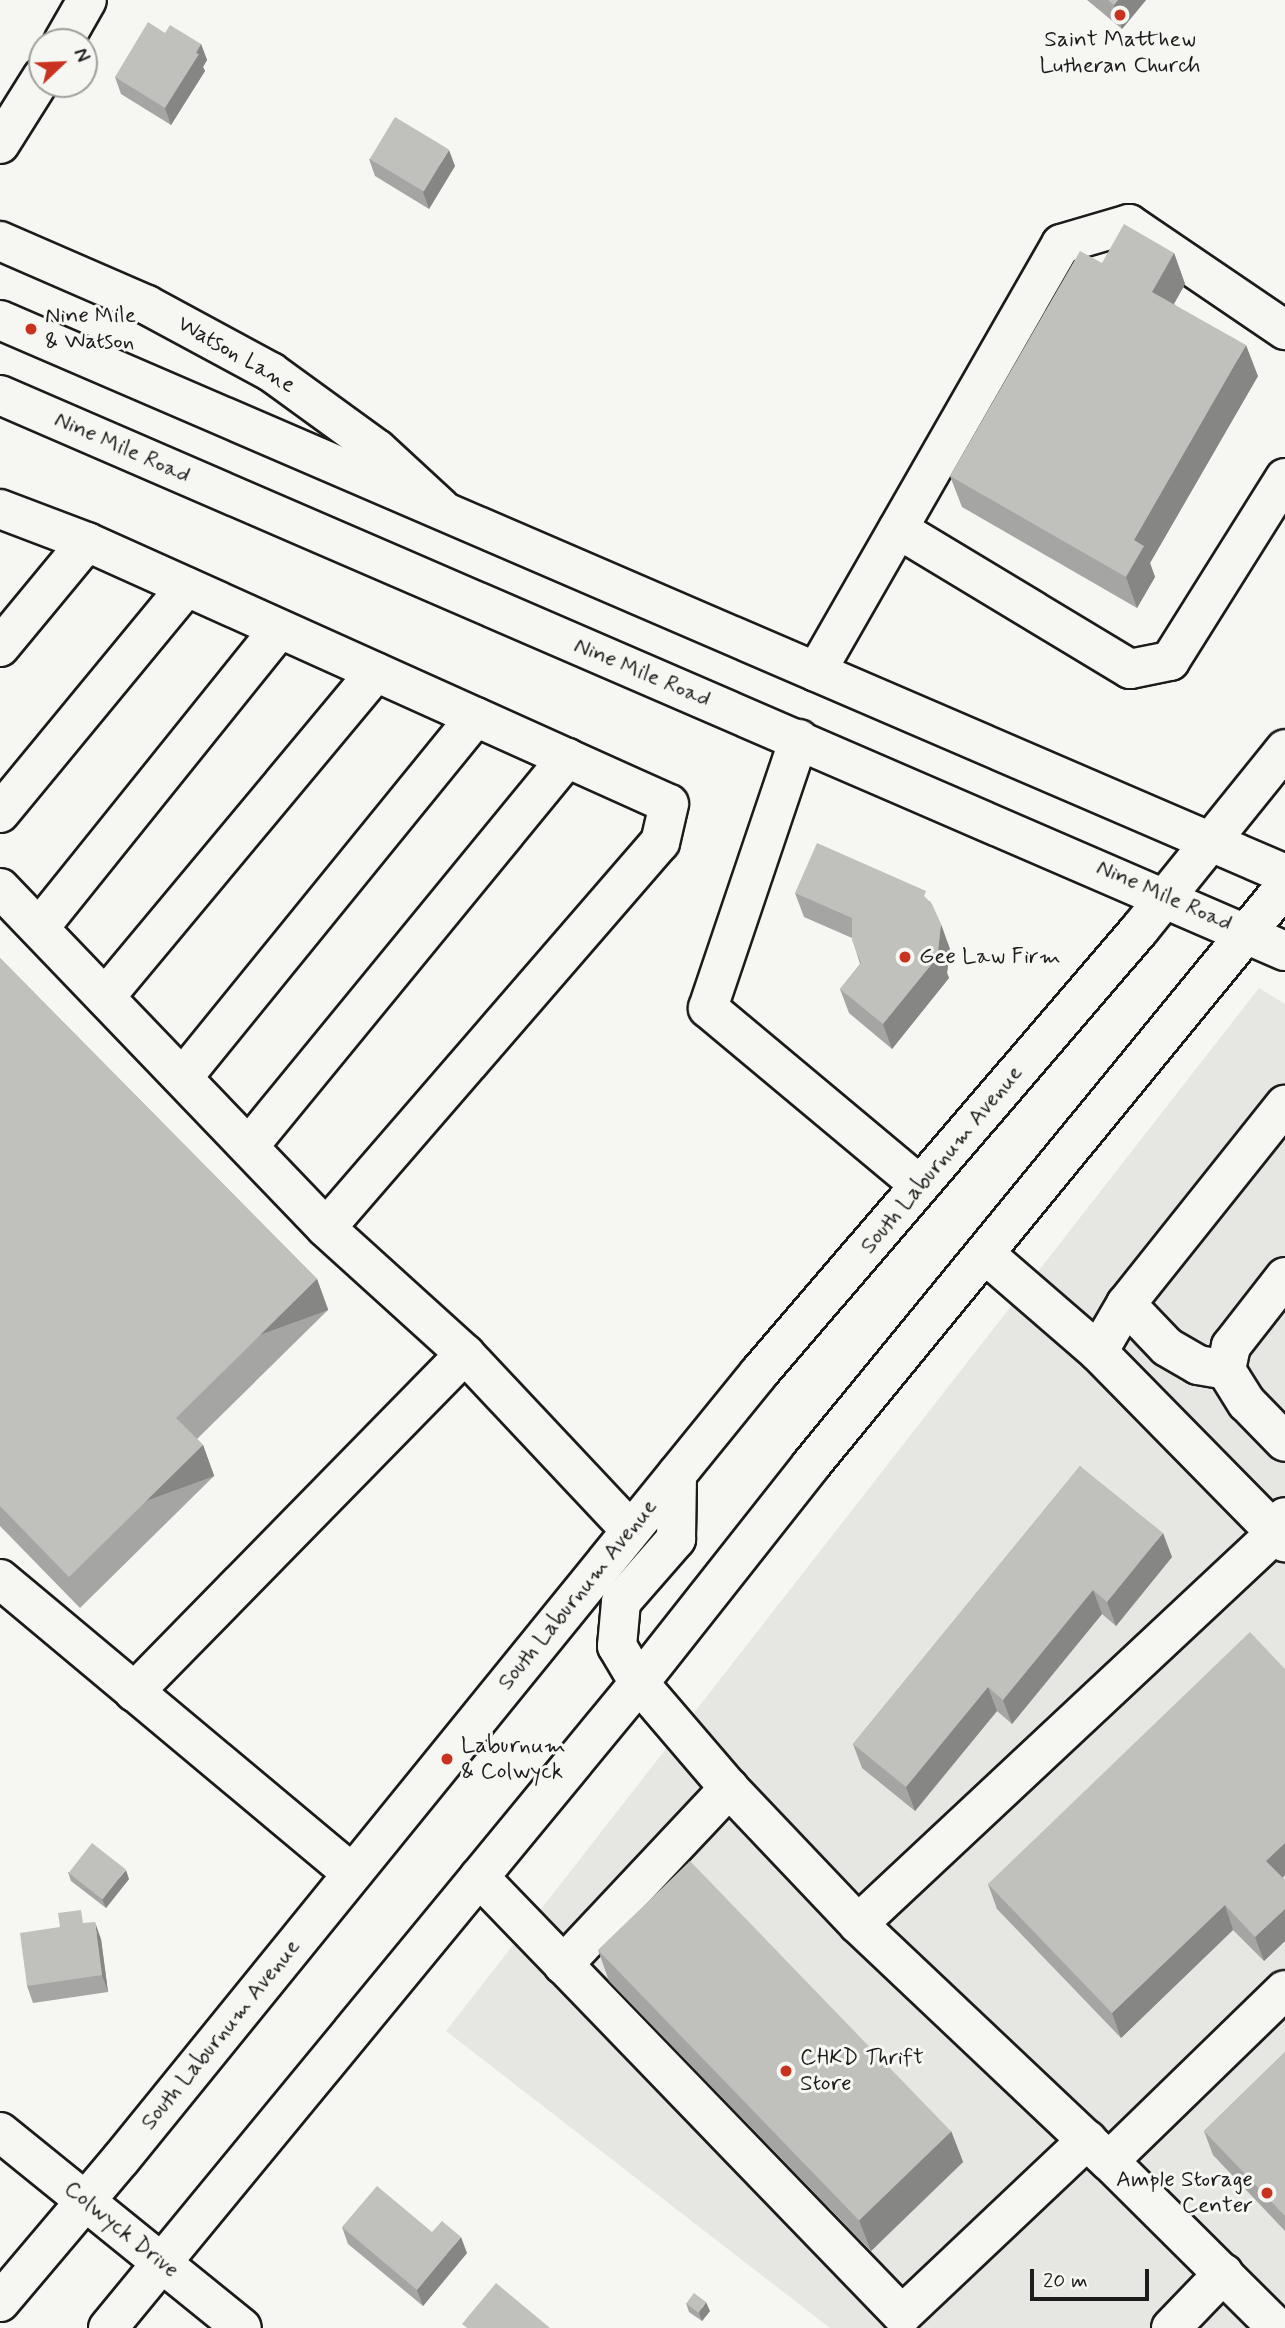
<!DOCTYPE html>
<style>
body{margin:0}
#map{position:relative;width:1285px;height:2328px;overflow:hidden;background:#f6f6f2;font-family:Mynerve,sans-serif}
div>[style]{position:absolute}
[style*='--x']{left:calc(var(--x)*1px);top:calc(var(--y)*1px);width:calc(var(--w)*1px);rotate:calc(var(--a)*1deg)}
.built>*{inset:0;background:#e6e6e2}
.roads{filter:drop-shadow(2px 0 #1c1c1c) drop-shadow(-2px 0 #1c1c1c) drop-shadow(0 2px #1c1c1c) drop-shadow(0 -2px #1c1c1c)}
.minor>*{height:38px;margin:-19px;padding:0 19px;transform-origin:19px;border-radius:19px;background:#f6f6f2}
.major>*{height:38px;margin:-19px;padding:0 19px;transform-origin:19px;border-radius:19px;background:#f6f6f2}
.wall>*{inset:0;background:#a5a5a3}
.shaded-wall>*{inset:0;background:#868684;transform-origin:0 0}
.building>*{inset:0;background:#c0c0bd;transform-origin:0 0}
.dots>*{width:19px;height:19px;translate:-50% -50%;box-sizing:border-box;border:4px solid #f6f6f2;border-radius:50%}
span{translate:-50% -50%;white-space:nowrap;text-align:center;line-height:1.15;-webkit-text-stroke:6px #f6f6f2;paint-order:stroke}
.poi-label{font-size:23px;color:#1c1c1c}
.left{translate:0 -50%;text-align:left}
.right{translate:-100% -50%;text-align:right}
.street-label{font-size:23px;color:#1c1c1c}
.north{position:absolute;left:28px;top:28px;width:70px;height:70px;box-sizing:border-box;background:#f6f6f2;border:2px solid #9f9f9c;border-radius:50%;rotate:67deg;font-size:19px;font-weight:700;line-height:28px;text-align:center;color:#1c1c1c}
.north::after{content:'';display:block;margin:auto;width:24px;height:32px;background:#c8321e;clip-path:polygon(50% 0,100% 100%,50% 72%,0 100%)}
.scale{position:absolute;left:1030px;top:2269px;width:119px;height:32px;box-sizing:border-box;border:4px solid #1c1c1c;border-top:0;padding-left:9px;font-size:21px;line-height:24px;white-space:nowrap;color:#1c1c1c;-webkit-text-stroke:5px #f6f6f2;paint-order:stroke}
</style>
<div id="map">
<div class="built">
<i style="clip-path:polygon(1259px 988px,1285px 1004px,1285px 2328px,830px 2328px,446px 2031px)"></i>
</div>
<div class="roads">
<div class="minor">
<i style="--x:63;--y:42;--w:48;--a:-60.3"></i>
<i style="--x:0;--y:144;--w:79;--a:-57.9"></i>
<i style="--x:0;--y:241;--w:160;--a:23.5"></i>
<i style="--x:147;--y:305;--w:141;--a:28.4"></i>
<i style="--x:271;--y:372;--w:131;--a:36"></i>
<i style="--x:377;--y:449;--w:87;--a:42.7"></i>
<i style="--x:0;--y:509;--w:93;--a:20.8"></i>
<i style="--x:87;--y:542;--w:638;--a:24.24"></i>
<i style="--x:669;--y:804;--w:39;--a:103"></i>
<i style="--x:660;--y:842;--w:510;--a:130.87"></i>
<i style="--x:898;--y:529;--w:271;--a:31.1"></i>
<i style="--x:1130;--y:669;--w:41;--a:-11.3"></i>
<i style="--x:1170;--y:661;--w:216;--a:-57.9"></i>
<i style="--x:0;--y:647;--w:136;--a:-50.4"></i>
<i style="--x:816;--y:672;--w:493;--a:-60.2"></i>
<i style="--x:1061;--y:244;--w:71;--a:-16.4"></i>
<i style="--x:1129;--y:224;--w:189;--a:34.2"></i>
<i style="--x:799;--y:739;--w:284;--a:108.7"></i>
<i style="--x:708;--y:1008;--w:276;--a:39.9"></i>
<i style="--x:0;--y:813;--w:293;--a:-50.5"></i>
<i style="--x:0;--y:888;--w:471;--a:46.2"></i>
<i style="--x:326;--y:1228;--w:188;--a:42.2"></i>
<i style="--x:465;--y:1354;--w:241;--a:46.8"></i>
<i style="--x:39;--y:928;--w:383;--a:-51.2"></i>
<i style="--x:105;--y:997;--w:423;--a:-50.2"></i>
<i style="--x:183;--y:1077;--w:464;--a:-50.9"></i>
<i style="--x:249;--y:1146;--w:502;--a:-50.66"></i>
<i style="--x:985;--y:1254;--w:150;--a:40.9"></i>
<i style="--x:1098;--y:1352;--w:267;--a:45.5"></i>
<i style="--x:1285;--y:1277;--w:88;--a:128"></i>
<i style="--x:1231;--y:1346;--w:25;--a:102"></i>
<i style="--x:1226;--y:1370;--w:39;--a:58"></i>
<i style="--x:1247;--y:1403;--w:54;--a:45.7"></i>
<i style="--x:1126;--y:1304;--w:59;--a:46.4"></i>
<i style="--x:1167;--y:1347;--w:36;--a:30"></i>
<i style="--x:1198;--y:1365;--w:28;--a:10"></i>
<i style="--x:1098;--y:1352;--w:56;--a:-59.7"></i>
<i style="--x:1126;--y:1304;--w:255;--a:-51.4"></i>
<i style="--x:0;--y:1579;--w:459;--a:39.9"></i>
<i style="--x:639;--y:1683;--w:138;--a:49.4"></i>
<i style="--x:729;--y:1788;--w:187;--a:46.5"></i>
<i style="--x:858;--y:1924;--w:345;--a:43.4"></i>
<i style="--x:1109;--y:2161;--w:237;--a:44.8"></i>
<i style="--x:134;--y:1692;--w:473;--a:-45.6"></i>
<i style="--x:479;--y:1877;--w:609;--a:46"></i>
<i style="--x:902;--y:2315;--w:255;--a:-43.4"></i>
<i style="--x:858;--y:1924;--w:572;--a:-43.09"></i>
<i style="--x:1276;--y:1533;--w:18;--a:-61"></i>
<i style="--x:563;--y:1965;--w:243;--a:-46.8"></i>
<i style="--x:0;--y:2132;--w:311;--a:39"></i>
<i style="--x:1109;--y:2161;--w:245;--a:-44.2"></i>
<i style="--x:1171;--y:2328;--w:76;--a:-46.1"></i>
</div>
<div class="major">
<i style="--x:0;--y:320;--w:1399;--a:23.32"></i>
<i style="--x:0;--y:395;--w:1400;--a:23.4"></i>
<i style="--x:639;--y:1683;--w:43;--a:-120.7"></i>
<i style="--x:617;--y:1646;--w:44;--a:-84.8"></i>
<i style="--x:621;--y:1602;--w:84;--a:-48.9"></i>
<i style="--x:676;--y:1539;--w:65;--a:-89.1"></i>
<i style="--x:0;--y:2302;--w:187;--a:-49.8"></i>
<i style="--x:121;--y:2159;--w:1012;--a:-50.93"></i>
<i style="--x:759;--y:1373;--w:585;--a:-49.37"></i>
<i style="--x:1140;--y:929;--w:231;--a:-51.1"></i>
<i style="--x:108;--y:2328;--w:835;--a:-50.54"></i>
<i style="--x:639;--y:1683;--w:278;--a:-51.7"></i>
<i style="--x:811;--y:1465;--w:748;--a:-50.69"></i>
</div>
</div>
<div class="wall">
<i style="clip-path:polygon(1087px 0,1146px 0,1122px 29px)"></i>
<i style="clip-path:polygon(165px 33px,201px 44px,207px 60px,203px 67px,205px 71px,171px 125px,121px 94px,115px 77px)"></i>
<i style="clip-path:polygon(369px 159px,455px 166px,429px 209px,375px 176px)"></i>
<i style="clip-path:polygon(1174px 253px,1185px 284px,1174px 304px,1258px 376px,1150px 563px,1155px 577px,1137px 608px,962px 507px,950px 476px,1102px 263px)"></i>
<i style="clip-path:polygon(795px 893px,930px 901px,950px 949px,947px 973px,949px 978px,892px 1049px,849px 1013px,840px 989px,860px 964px,852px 938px,804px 917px)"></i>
<i style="clip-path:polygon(0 958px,317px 1279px,328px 1310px,197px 1439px,203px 1445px,214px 1476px,80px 1608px,0 1526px)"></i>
<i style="clip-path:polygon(1080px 1466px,1172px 1557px,1116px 1626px,1102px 1614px,1012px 1724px,997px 1711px,915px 1811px,862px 1768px,853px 1744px)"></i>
<i style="clip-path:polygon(1285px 1669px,1285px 1875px,1283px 1878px,1285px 1880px,1285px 1941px,1264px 1961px,1233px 1930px,1121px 2038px,997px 1909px,988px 1884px)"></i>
<i style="clip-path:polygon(68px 1872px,129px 1879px,106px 1908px,71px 1881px)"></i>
<i style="clip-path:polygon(86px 1923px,101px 1939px,108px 1992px,33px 2003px,27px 1986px)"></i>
<i style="clip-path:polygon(598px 1950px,951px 2131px,963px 2162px,871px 2251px,609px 1981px)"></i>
<i style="clip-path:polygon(1285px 2052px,1285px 2231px,1213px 2155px,1204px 2131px)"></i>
<i style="clip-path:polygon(342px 2227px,432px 2232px,467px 2253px,423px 2306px,348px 2244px)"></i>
<i style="clip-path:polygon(686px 2303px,710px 2311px,702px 2321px,689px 2312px)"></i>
</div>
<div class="shaded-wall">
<i style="clip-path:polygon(1118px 0,1146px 0,1122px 29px,1114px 5px)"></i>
<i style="clip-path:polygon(201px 44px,207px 60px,203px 67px,205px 71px,171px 125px,165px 108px)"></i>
<i style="clip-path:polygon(449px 150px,455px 166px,429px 209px,423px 192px)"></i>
<i style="clip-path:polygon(1174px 253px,1185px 284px,1163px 323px,1152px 292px)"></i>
<i style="clip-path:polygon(1246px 345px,1258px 376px,1150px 563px,1155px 577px,1137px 608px,1126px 577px,1134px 540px)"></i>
<i style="clip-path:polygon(941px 924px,950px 949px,947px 973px,949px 978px,892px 1049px,883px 1024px,938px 952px)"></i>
<i style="left:317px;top:1279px;width:33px;height:198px;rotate:70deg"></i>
<i style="left:203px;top:1445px;width:33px;height:188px;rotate:70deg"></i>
<i style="clip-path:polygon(1163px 1533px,1172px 1557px,1116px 1626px,1107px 1602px)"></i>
<i style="clip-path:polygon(1093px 1590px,1102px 1614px,1012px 1724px,1003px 1700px)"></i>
<i style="clip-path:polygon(988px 1687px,997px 1711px,915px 1811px,906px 1787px)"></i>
<i style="clip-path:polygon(1285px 1843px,1285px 1875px,1275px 1885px,1266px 1861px)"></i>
<i style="clip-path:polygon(126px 1870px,129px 1879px,106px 1908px,102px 1899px)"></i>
<i style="clip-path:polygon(1225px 1905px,1233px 1930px,1121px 2038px,1112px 2013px)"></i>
<i style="clip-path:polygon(1285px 1909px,1285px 1941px,1264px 1961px,1255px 1937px)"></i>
<i style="clip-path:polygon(95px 1922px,101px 1939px,108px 1992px,102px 1975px)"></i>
<i style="clip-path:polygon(951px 2131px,963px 2162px,871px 2251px,859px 2220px)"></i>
<i style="clip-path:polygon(461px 2237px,467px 2253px,423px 2306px,417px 2290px)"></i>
<i style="clip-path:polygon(706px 2302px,710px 2311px,702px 2321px,699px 2313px)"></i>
</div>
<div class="building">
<i style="clip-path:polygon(1108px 0,1118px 0,1114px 5px)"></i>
<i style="clip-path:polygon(148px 22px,165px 33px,170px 25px,201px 44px,196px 53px,199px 54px,165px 108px,115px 77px)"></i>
<i style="left:395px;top:117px;width:63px;height:49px;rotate:31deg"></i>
<i style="clip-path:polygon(1124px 224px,1174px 253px,1152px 292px,1246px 345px,1134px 540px,1144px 546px,1126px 577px,950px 476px,1080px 251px,1102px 263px)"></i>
<i style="clip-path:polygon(817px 843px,926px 891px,924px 896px,932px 904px,941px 924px,938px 952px,940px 954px,883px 1024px,840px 989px,861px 963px,852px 940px,852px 918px,795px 893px)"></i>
<i style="clip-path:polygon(0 958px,317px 1279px,176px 1418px,203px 1445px,69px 1577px,0 1506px)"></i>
<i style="clip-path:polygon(1080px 1466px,1163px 1533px,1107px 1602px,1093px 1590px,1003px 1700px,988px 1687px,906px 1787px,853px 1744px)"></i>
<i style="clip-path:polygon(1250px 1632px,1285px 1669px,1285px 1843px,1266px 1861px,1285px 1880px,1285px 1909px,1255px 1937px,1225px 1905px,1112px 2013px,988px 1884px)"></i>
<i style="left:92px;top:1843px;width:43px;height:38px;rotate:38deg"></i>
<i style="left:690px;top:1861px;width:376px;height:128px;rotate:46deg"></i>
<i style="clip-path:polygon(81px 1910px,83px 1923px,95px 1922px,102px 1975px,27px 1986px,20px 1933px,60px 1927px,58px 1913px)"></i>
<i style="clip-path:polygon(1285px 2052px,1285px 2216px,1204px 2131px)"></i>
<i style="clip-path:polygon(377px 2186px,432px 2232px,442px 2221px,461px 2237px,417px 2290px,342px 2227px)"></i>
<i style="clip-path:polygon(496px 2283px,550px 2328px,467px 2328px,462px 2324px)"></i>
<i style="left:694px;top:2293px;width:15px;height:13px;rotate:37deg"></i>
</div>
<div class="dots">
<i style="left:1120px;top:15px;background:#c8321e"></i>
<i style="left:31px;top:329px;background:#c8321e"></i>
<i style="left:905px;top:957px;background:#c8321e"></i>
<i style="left:447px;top:1759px;background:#c8321e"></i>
<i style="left:786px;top:2071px;background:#c8321e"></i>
<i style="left:1267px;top:2193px;background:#c8321e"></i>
</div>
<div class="poi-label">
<span style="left:1120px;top:53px">Saint Matthew<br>Lutheran Church</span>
<span class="left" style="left:45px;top:329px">Nine Mile<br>&amp; Watson</span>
<span class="left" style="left:919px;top:957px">Gee Law Firm</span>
<span class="left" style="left:461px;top:1759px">Laburnum<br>&amp; Colwyck</span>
<span class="left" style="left:800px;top:2071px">CHKD Thrift<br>Store</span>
<span class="right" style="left:1253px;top:2193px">Ample Storage<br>Center</span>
</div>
<div class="street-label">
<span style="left:236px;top:355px;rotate:30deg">Watson Lane</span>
<span style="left:122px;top:448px;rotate:24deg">Nine Mile Road</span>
<span style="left:642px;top:673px;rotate:23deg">Nine Mile Road</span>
<span style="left:1164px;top:896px;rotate:24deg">Nine Mile Road</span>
<span style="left:942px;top:1160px;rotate:-50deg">South Laburnum Avenue</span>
<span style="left:578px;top:1595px;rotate:-51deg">South Laburnum Avenue</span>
<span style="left:221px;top:2035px;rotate:-51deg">South Laburnum Avenue</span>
<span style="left:121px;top:2230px;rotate:39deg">Colwyck Drive</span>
</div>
<div class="north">N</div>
<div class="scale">20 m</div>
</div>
